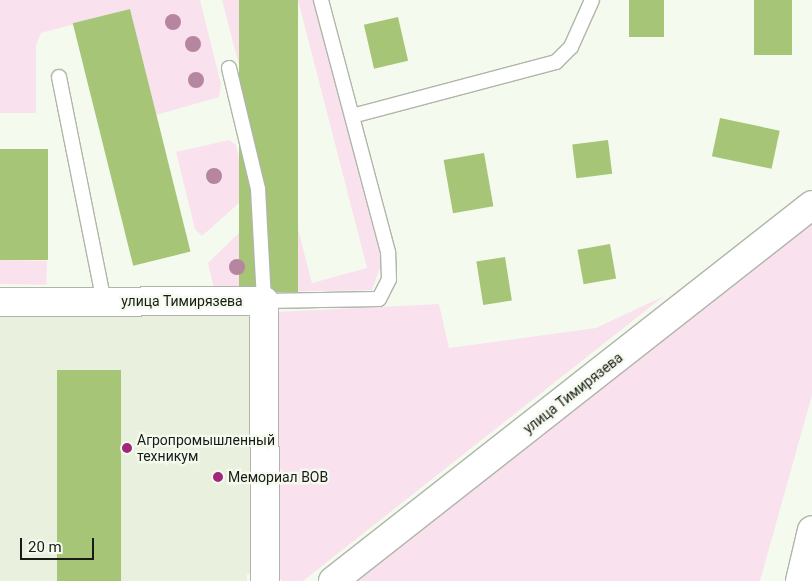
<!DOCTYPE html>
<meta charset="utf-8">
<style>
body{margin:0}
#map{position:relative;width:812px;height:581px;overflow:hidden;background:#f5faee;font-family:Roboto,sans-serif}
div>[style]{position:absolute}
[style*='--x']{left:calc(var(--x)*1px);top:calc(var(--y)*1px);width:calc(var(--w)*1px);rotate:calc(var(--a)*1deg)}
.built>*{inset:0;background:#e9f1de}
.green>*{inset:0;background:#f9e2ee;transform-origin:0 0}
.building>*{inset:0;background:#a6c576;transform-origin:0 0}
.roads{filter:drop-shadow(1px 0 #b0b5aa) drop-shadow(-1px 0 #b0b5aa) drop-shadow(0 1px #b0b5aa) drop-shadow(0 -1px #b0b5aa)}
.lane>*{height:14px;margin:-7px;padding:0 7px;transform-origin:7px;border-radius:7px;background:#fff}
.street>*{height:28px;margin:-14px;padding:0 14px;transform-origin:14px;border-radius:14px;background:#fff}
.highway>*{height:28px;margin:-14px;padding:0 14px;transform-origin:14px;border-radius:14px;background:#fff}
.trees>*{width:16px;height:16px;margin:-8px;border-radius:50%;background:#b686a1}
.dots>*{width:14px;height:14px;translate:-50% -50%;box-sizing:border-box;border:2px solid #f5faee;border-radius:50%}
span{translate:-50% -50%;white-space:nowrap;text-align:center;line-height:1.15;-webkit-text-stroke:4.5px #f5faee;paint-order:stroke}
.street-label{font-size:14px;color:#1a1b17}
.poi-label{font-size:14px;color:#1a1b17}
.left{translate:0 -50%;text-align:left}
.scale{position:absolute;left:20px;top:538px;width:74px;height:22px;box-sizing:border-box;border:2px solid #1a1b17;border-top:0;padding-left:6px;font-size:15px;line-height:18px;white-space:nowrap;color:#1a1b17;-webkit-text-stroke:4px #f5faee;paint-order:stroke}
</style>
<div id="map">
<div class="built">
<i style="clip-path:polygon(0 312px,250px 314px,255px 574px,247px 574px,247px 581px,0 581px)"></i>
</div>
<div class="green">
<i style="clip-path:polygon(0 0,200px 0,221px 84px,219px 97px,156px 115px,130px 9px,41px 33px,36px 45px,36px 113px,0 113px)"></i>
<i style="clip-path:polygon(222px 0,239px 0,261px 87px,249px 89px,243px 81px)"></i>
<i style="clip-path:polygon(298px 0,313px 0,382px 262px,372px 290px,274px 292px,268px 204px,270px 172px,280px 160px,312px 283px,367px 268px)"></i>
<i style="clip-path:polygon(229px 140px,236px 145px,248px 195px,202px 236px,195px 229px,176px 152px)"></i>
<i style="clip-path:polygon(812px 223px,812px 395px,760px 581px,354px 581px)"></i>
<i style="clip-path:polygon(244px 228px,253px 234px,256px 285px,253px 290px,214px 288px,208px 263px)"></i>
<i style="left:0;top:260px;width:47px;height:24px;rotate:1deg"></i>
<i style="clip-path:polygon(664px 296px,303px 581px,282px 581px,277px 573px,275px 312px,439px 304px,449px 348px,596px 328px)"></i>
</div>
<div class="building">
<i style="left:239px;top:0;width:59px;height:292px"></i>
<i style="left:629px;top:0;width:35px;height:37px"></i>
<i style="left:754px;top:0;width:38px;height:55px"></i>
<i style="left:130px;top:9px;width:250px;height:59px;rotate:76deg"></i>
<i style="left:398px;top:17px;width:45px;height:35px;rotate:77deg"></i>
<i style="left:720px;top:118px;width:61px;height:39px;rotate:12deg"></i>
<i style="left:608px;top:140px;width:34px;height:36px;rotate:83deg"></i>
<i style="left:0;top:149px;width:48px;height:111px"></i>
<i style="left:484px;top:153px;width:54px;height:41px;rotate:80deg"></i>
<i style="left:610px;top:244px;width:35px;height:33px;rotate:80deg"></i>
<i style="left:505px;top:257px;width:44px;height:29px;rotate:81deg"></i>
<i style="left:57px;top:370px;width:64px;height:211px"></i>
</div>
<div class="roads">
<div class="lane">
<i style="--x:229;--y:68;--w:124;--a:76.5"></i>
<i style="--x:258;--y:189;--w:112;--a:86.9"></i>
<i style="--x:264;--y:301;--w:115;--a:-1"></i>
<i style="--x:379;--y:299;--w:22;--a:-63"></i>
<i style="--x:389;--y:279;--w:27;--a:-92"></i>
<i style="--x:388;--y:252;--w:261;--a:-104.9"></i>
<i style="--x:59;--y:77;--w:229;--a:78.7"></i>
<i style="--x:352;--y:116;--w:211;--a:-14.8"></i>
<i style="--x:556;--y:62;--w:21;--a:-45"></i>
<i style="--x:571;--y:47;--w:51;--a:-65.9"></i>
</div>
<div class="street">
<i style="--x:0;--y:302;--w:264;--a:-0.2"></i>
<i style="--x:264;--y:301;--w:280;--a:89.8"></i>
<i style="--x:333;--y:581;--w:609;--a:-38.13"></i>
</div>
<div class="highway">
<i style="--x:800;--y:581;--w:52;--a:-76.8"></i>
</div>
</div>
<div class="trees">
<i style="left:173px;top:22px"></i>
<i style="left:193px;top:44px"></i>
<i style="left:196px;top:80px"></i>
<i style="left:214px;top:176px"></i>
<i style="left:237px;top:267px"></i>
</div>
<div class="dots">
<i style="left:127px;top:448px;background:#a2267a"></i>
<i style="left:218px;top:477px;background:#a2267a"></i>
</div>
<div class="street-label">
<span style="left:182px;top:301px">улица Тимирязева</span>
<span style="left:573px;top:393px;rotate:-38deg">улица Тимирязева</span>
</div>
<div class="poi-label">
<span class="left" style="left:137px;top:448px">Агропромышленный<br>техникум</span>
<span class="left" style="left:228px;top:477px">Мемориал ВОВ</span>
</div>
<div class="scale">20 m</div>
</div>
